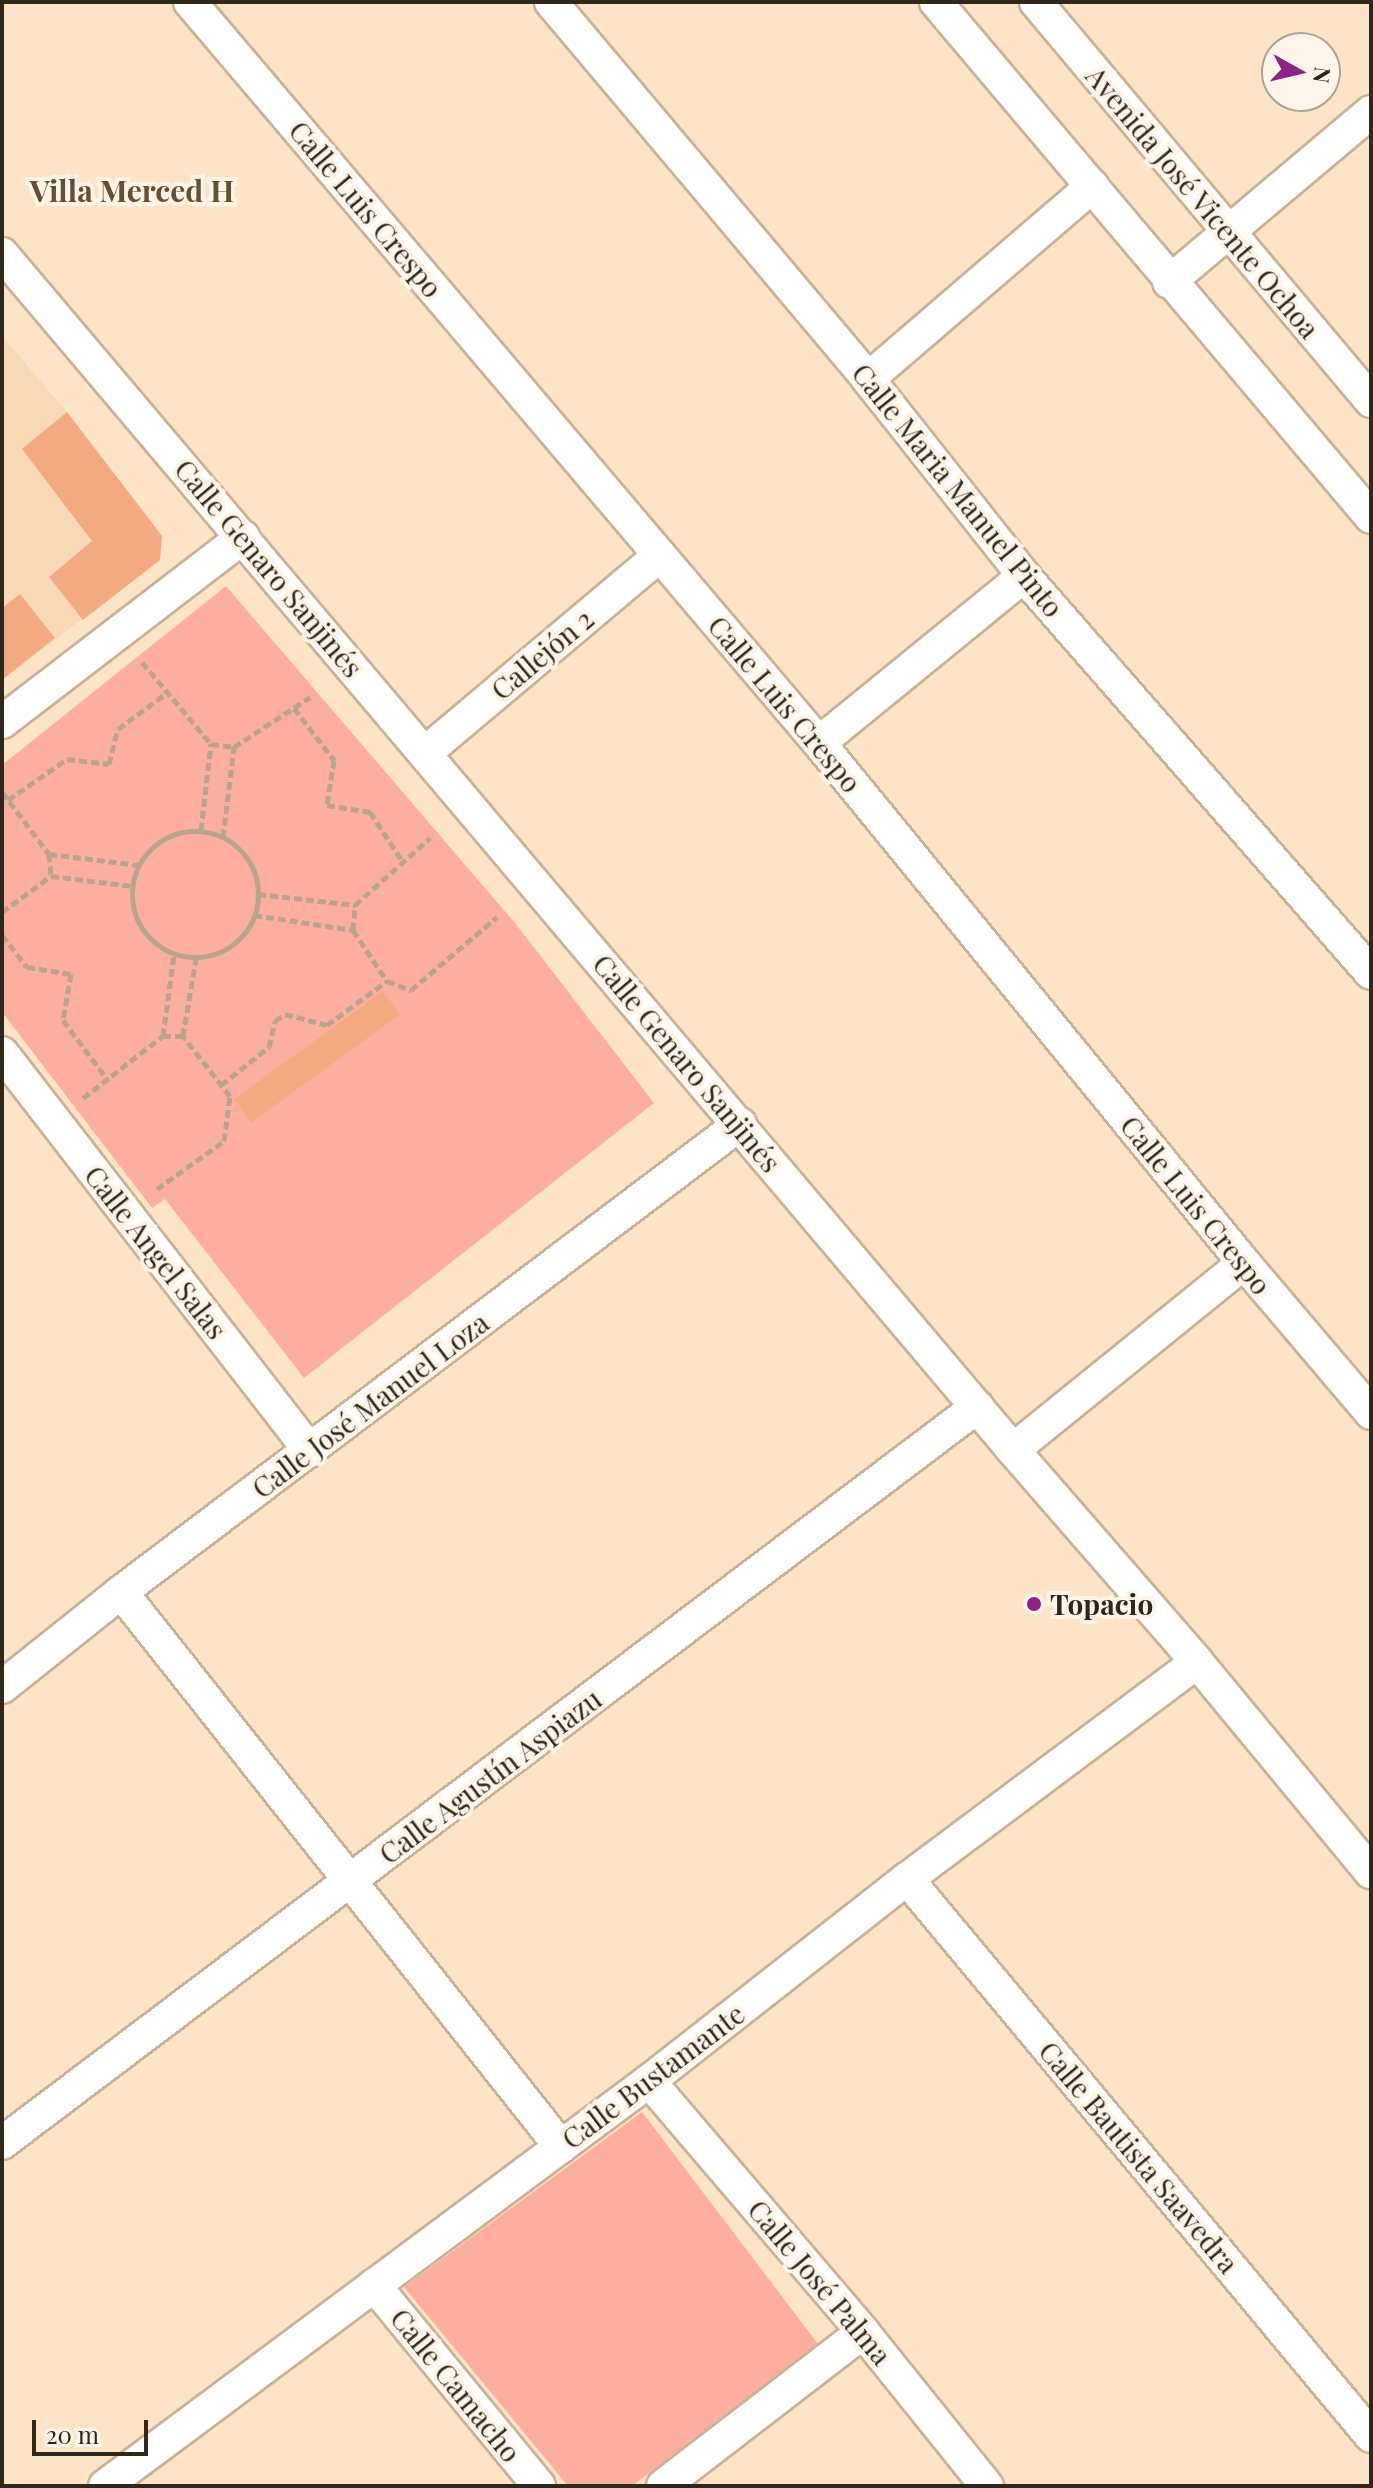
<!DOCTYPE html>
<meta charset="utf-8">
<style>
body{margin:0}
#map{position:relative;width:1373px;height:2488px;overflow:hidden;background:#fee4c6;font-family:"Playfair Display",serif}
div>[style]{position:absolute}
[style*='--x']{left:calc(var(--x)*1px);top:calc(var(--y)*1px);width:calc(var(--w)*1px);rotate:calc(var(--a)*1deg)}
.built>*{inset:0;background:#f9d9b5}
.green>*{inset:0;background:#feae9f}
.building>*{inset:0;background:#f3aa80;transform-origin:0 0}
.path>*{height:5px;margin-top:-2.5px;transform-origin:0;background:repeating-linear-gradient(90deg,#b9a58d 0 8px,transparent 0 12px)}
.path>.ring{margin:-2.5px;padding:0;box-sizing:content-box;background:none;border:5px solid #b9a58d;border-radius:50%}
.roads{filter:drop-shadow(2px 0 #cbb195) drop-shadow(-2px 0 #cbb195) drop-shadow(0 2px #cbb195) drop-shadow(0 -2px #cbb195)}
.minor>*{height:32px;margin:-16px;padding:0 16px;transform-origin:16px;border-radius:16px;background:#fff}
.dots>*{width:22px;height:22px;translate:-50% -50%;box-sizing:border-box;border:4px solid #fff4e8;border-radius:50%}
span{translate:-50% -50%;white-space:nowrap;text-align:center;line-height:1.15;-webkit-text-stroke:8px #fff4e8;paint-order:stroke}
.street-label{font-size:28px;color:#30271b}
.poi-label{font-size:28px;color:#30271b;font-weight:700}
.left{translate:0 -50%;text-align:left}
.neighbourhood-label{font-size:30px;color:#654f35;font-weight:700}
.frame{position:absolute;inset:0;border:4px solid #30271b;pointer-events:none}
.north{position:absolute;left:1261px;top:32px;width:80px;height:80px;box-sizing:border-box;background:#fff4e8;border:2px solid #aca296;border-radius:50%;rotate:98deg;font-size:22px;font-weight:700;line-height:32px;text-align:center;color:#30271b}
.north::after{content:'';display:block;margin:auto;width:28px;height:36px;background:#8d2387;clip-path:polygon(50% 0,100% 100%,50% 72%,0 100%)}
.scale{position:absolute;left:32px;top:2420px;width:116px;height:36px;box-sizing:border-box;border:4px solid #30271b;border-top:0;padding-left:10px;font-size:24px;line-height:28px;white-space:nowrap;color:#30271b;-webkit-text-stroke:6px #fff4e8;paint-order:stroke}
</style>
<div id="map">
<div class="built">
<i style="clip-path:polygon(2px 336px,67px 412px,162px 536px,160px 560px,2px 680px)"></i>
</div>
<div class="green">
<i style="clip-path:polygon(226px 586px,515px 923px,654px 1103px,304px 1378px,165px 1199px,152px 1208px,2px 1012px,2px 765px)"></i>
<i style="clip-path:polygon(642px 2112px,818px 2344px,632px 2486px,568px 2486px,404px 2287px)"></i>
</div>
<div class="building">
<i style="clip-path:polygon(67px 412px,162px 536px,160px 560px,83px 620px,49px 577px,92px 541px,22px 449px)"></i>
<i style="clip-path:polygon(20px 594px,55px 638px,2px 680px,2px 608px)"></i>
<i style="left:383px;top:991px;width:29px;height:184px;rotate:54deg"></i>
</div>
<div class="path">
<i style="--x:142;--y:662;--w:107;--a:49.9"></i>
<i style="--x:211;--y:744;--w:23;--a:7"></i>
<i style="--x:294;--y:708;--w:66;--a:52.4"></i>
<i style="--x:334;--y:760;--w:46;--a:98.8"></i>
<i style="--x:327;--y:805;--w:44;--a:9.2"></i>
<i style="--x:370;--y:812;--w:60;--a:56.6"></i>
<i style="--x:2;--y:792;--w:78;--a:52.8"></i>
<i style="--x:49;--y:854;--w:91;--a:7"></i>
<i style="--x:8;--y:800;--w:72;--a:-34.8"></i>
<i style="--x:67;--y:759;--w:42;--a:6.8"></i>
<i style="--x:109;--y:764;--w:36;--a:-76"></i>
<i style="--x:118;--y:729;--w:62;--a:-36.5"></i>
<i style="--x:201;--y:830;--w:87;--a:-83.4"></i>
<i class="ring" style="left:132px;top:831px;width:121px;height:121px"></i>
<i style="--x:223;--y:837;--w:91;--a:-83"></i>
<i style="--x:234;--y:747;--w:91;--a:-33.3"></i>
<i style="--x:49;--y:854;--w:22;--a:85"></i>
<i style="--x:258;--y:894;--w:98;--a:6.5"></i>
<i style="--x:2;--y:912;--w:61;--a:-36.3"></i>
<i style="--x:51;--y:876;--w:82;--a:7"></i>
<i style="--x:254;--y:915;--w:100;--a:8.6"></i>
<i style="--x:353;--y:930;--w:61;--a:56.3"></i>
<i style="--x:387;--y:981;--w:26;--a:21"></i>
<i style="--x:411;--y:990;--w:113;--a:-40.3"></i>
<i style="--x:353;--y:930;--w:25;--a:-85"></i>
<i style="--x:355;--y:905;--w:101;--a:-41.8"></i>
<i style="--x:2;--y:935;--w:41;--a:52"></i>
<i style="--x:27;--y:967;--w:45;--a:9"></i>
<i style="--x:71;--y:974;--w:47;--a:99.9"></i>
<i style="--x:63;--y:1020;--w:74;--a:53.3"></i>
<i style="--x:163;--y:1036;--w:20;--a:0"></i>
<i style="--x:221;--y:1085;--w:61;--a:-38.4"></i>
<i style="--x:269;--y:1047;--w:27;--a:-77"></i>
<i style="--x:275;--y:1021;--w:12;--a:-35"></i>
<i style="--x:285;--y:1014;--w:43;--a:14.7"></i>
<i style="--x:327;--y:1025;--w:74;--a:-36.3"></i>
<i style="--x:83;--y:1098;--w:101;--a:-37.8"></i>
<i style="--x:163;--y:1036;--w:82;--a:-82.3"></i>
<i style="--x:157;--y:1189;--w:82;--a:-35.6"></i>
<i style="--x:224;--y:1141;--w:45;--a:-82.4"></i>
<i style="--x:230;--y:1096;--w:76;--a:-128.1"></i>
<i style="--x:183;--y:1036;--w:79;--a:-80.5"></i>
</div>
<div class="roads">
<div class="minor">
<i style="--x:190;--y:2;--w:972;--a:49.67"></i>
<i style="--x:819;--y:743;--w:672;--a:50.74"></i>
<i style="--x:1244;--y:1263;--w:197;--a:49.7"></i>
<i style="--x:551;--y:2;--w:493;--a:49.9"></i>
<i style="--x:868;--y:379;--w:251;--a:51.6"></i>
<i style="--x:1024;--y:576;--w:527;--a:48.84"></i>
<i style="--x:936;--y:2;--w:674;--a:49.81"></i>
<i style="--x:1036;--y:2;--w:521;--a:49.98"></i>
<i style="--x:2;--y:254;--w:1566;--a:49.79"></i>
<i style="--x:1013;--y:1450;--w:281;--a:49"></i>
<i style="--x:1197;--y:1662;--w:273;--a:50.4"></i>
<i style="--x:1169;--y:282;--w:264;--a:-40.1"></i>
<i style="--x:868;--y:379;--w:296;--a:-40.7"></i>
<i style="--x:2;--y:722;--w:304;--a:-37.5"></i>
<i style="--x:819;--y:743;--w:264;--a:-39.2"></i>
<i style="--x:425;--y:753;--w:307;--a:-40.1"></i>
<i style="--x:2;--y:1053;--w:503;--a:52.26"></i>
<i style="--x:1013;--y:1450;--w:297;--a:-39"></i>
<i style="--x:121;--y:1592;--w:708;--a:51.59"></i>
<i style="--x:2;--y:1687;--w:152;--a:-38.6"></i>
<i style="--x:121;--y:1592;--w:776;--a:-37.09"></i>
<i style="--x:907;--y:1879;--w:725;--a:50.2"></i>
<i style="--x:649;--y:2081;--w:330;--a:49.5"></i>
<i style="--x:863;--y:2332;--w:198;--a:51.2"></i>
<i style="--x:2;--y:2143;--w:1222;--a:-37.05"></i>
<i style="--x:374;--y:2285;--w:260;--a:50.6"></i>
<i style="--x:105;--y:2486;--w:678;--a:-36.67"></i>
<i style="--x:649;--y:2081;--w:328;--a:-38.1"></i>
<i style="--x:907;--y:1879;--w:362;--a:-36.8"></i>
<i style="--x:663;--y:2486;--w:252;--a:-37.6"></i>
</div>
</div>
<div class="dots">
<i style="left:1034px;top:1604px;background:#8d2387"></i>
</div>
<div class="street-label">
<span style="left:1203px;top:202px;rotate:50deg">Avenida José Vicente Ochoa</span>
<span style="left:366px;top:209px;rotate:50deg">Calle Luis Crespo</span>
<span style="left:958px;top:490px;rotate:51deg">Calle Maria Manuel Pinto</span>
<span style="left:269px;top:568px;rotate:50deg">Calle Genaro Sanjinés</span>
<span style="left:542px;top:654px;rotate:-40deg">Callejón 2</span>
<span style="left:785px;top:704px;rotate:50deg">Calle Luis Crespo</span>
<span style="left:687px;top:1063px;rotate:50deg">Calle Genaro Sanjinés</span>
<span style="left:1196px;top:1205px;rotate:51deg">Calle Luis Crespo</span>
<span style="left:156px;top:1252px;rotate:52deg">Calle Angel Salas</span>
<span style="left:370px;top:1405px;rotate:-37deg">Calle José Manuel Loza</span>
<span style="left:490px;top:1776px;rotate:-37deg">Calle Agustín Aspiazu</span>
<span style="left:653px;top:2076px;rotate:-37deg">Calle Bustamante</span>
<span style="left:1139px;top:2157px;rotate:50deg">Calle Bautista Saavedra</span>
<span style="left:820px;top:2282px;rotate:50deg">Calle José Palma</span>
<span style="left:456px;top:2385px;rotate:51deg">Calle Camacho</span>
</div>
<div class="poi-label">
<span class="left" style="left:1050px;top:1604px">Topacio</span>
</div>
<div class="neighbourhood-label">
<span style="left:132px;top:190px">Villa Merced H</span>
</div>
<div class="frame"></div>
<div class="north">N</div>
<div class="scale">20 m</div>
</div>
